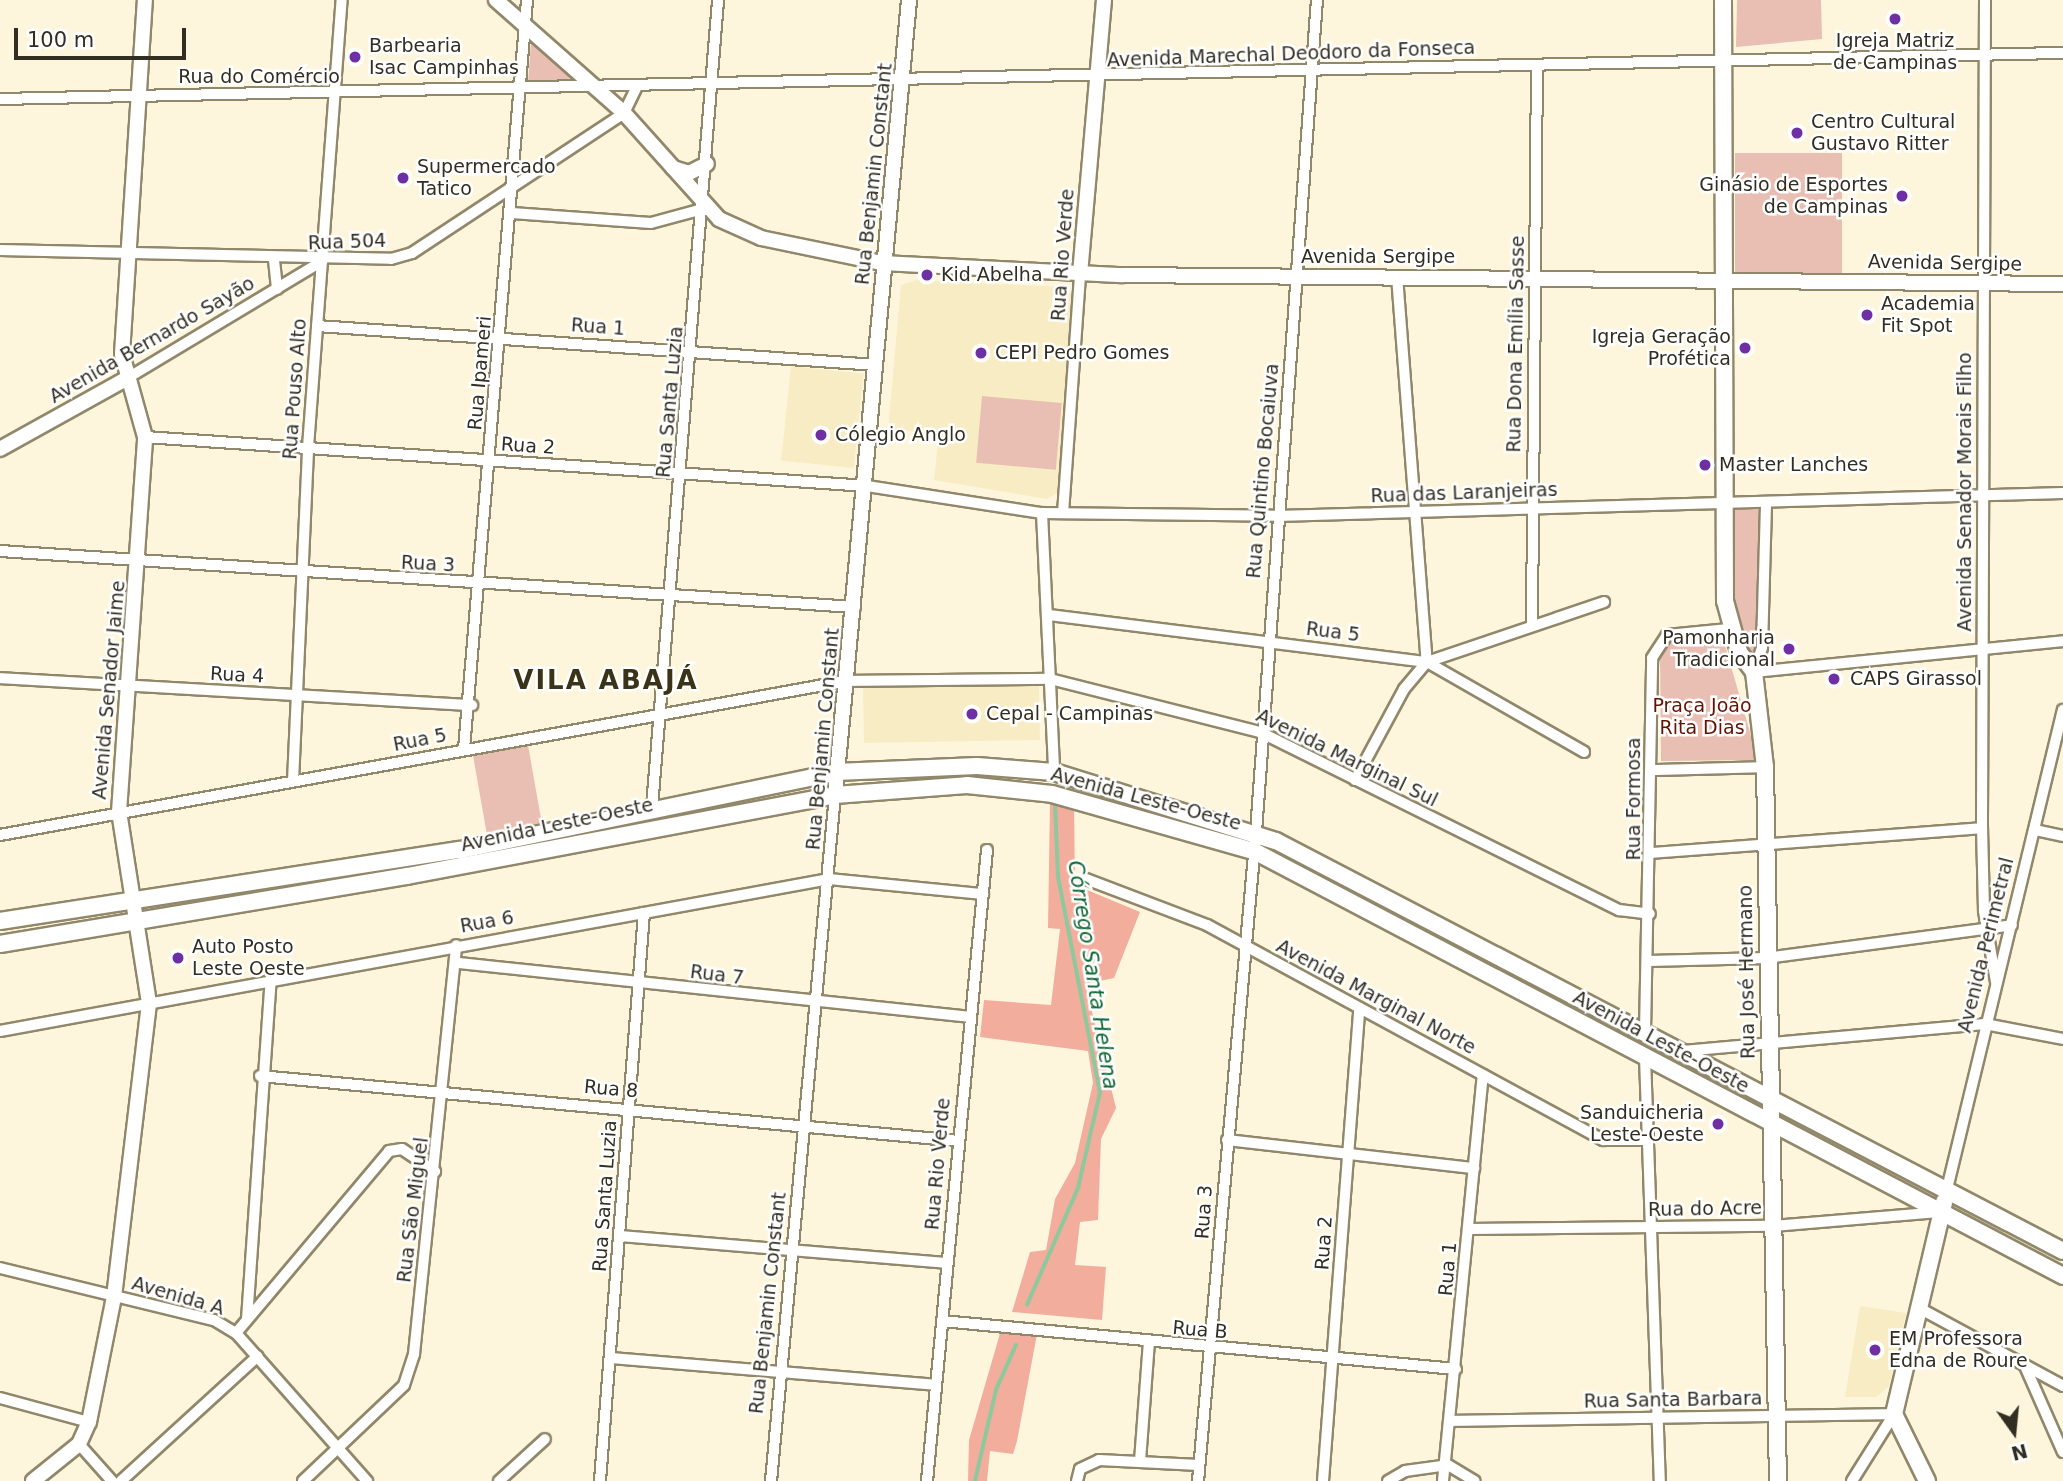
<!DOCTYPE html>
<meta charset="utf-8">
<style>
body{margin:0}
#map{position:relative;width:2063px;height:1481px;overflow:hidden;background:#fef6dc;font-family:"DejaVu Sans",sans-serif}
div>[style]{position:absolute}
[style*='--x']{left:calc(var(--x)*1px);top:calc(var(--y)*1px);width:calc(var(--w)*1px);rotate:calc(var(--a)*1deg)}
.built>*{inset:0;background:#f8ecc4;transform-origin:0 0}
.green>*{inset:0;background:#e9beb3;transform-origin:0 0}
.forest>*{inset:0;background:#f2ad9d}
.stream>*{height:3.5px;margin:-1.75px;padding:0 1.75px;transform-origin:1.75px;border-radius:1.75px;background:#8fc89d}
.roads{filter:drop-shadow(2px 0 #91876a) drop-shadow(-2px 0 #91876a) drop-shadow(0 2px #91876a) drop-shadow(0 -2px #91876a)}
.minor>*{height:10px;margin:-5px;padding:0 5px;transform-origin:5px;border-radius:5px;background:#fff}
.tertiary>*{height:14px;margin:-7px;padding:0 7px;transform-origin:7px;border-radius:7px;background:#fff}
.secondary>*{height:16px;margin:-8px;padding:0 8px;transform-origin:8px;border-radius:8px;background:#fff}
.dots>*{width:19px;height:19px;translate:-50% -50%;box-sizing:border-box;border:4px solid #fff;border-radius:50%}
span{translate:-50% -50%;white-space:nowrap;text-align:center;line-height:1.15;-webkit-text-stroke:5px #fff;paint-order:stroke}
.poi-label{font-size:19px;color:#322e22}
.left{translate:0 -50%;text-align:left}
.right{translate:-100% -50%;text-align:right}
.street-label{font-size:19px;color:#322e22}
.park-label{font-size:19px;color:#631303}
.water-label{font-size:21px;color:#0f6935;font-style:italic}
.district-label{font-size:26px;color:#3b3318;font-weight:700;letter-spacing:2px}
.north{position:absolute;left:1979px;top:1397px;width:70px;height:70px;-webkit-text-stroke:5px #fff;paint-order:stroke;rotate:165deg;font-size:19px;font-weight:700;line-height:28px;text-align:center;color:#322e22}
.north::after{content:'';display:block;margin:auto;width:24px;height:32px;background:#322e22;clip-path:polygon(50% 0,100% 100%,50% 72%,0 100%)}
.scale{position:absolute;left:14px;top:28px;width:172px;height:32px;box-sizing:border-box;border:4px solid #322e22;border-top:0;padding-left:9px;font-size:21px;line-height:24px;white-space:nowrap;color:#322e22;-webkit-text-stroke:5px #fff;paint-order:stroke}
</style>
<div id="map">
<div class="built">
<i style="clip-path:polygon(917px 280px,1063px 287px,1072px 295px,1059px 492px,1047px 499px,934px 480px,939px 433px,888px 430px,901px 285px)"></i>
<i style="left:791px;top:366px;width:73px;height:95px;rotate:6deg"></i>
<i style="left:1039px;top:685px;width:55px;height:176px;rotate:89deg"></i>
<i style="clip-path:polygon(1860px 1306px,1906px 1313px,1889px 1386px,1876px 1397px,1845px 1397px)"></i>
</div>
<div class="green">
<i style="clip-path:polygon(1737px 0,1821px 0,1822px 39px,1736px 47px)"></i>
<i style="clip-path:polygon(531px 41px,576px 78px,528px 83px)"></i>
<i style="left:1735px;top:153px;width:107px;height:122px"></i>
<i style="left:982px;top:396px;width:80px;height:67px;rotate:5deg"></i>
<i style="clip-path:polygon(1763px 504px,1757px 663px,1746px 663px,1731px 581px,1732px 506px)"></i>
<i style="clip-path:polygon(1722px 635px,1758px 760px,1661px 761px,1660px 650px,1669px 642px)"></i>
<i style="left:528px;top:745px;width:79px;height:56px;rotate:80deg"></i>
</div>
<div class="forest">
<i style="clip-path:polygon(1050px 802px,1074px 805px,1075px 885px,1140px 912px,1114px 978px,1085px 984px,1116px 1108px,1101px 1139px,1098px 1220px,1080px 1222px,1075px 1265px,1106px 1267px,1102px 1320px,1012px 1312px,1030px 1252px,1046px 1250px,1055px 1199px,1075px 1163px,1093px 1083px,1088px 1051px,980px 1037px,984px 1000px,1051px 1005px,1060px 929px,1048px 928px)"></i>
<i style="clip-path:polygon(1001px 1330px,1037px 1334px,1017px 1441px,1013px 1454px,990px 1451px,987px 1481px,968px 1481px,969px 1440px)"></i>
</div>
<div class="stream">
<i style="--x:1027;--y:1305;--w:128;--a:-66.4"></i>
<i style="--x:1078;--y:1188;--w:98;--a:-77"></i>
<i style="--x:1100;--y:1093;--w:221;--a:-101"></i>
<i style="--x:1058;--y:876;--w:71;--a:-92.4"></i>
<i style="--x:975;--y:1481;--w:93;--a:-77"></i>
<i style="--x:996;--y:1390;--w:49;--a:-66"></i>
</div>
<div class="roads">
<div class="minor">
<i style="--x:1985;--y:0;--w:828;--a:90.21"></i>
<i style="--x:1982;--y:828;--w:83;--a:88.6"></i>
<i style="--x:1984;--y:911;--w:72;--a:80.4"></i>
<i style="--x:0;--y:99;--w:2064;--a:-1.28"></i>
<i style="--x:512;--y:213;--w:139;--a:4.1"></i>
<i style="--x:651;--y:223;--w:54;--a:-15.1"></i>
<i style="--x:0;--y:250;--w:391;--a:1.3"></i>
<i style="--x:391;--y:259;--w:22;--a:-16"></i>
<i style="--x:412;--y:253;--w:254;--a:-33.4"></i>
<i style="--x:624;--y:113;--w:28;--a:-64"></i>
<i style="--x:274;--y:260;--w:29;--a:84"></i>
<i style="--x:1397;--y:276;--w:387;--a:85.6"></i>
<i style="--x:317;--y:326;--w:560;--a:3.99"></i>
<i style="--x:126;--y:379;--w:229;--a:-31"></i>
<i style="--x:145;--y:437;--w:724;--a:3.88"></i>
<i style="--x:867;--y:486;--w:177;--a:8.8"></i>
<i style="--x:1042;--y:513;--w:235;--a:0.7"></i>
<i style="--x:1277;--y:516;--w:786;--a:-1.68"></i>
<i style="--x:1042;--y:513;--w:259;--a:87.3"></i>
<i style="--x:1063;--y:513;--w:240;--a:-85.9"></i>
<i style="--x:0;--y:551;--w:857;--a:3.75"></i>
<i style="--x:1049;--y:615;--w:381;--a:7.1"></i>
<i style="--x:1427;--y:662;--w:187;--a:-18.7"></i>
<i style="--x:1532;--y:622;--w:557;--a:-89.49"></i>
<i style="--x:1427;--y:662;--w:181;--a:29.8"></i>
<i style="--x:1754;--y:672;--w:311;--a:-5.7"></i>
<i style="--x:1754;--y:672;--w:25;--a:-72"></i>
<i style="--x:1762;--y:648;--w:146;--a:-88.4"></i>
<i style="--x:0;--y:678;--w:473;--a:3.3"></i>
<i style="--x:464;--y:749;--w:752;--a:-85.19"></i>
<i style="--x:1652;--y:770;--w:113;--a:-1.5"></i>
<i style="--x:1355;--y:780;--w:103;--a:-61.7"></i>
<i style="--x:1404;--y:689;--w:35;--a:-50"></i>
<i style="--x:293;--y:781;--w:334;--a:-87.4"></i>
<i style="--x:308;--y:447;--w:448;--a:-85.7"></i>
<i style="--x:652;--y:807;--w:810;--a:-85.32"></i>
<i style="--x:2035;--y:830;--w:29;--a:12"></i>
<i style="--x:0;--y:835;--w:860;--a:-10.32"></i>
<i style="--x:846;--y:681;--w:204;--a:-0.6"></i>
<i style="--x:1050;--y:679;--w:217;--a:14.2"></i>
<i style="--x:1260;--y:732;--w:401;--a:26.4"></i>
<i style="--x:1619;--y:910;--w:31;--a:7"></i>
<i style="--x:1651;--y:853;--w:332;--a:-4.3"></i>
<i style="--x:1086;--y:879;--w:129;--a:20.8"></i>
<i style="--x:1207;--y:925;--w:451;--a:28.5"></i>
<i style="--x:1603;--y:1140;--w:45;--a:0"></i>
<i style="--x:1649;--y:961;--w:117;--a:-1.5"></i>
<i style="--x:1766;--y:958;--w:248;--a:-7.6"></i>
<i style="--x:459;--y:963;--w:515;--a:6.02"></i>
<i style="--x:0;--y:1031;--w:843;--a:-10.39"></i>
<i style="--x:829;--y:879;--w:155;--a:5.6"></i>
<i style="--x:1645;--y:1032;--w:374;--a:-88.9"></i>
<i style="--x:1652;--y:658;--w:27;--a:-57"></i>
<i style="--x:1667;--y:635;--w:62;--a:-5.5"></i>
<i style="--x:1683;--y:1051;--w:303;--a:-5.1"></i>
<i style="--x:1985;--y:1024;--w:79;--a:10.9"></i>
<i style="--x:1645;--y:1057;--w:424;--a:88"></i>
<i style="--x:260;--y:1076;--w:702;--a:5.31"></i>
<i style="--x:1227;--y:1140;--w:249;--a:6.5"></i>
<i style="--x:1947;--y:1189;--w:493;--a:-76.4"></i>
<i style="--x:1469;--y:1229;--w:304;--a:-0.6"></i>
<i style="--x:1773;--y:1226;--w:169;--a:-4.8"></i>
<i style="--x:619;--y:1236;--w:329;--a:4.7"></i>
<i style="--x:0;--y:1268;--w:220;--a:13.7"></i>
<i style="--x:214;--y:1320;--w:26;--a:31"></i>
<i style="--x:236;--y:1333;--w:198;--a:48.5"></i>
<i style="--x:1919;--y:1308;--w:164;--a:28.4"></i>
<i style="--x:247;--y:1319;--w:343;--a:-86"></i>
<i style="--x:942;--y:1321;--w:516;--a:5.34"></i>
<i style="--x:236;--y:1333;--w:238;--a:-49.9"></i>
<i style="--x:389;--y:1151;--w:13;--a:-9"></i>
<i style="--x:402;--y:1149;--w:40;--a:34"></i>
<i style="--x:610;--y:1358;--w:327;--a:4.7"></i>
<i style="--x:2025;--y:1366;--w:94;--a:66.2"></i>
<i style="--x:0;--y:1398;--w:92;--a:15.1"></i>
<i style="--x:1451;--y:1421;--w:443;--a:-0.9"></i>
<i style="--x:79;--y:1444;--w:50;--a:48.3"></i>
<i style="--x:1140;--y:1461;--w:119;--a:-85.7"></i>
<i style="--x:121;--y:1481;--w:185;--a:-42.4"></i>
<i style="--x:303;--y:1481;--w:139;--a:-43.5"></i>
<i style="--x:404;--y:1385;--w:33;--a:-72"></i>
<i style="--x:414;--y:1354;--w:411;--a:-84.1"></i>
<i style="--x:499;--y:1481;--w:62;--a:-42.4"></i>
<i style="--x:600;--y:1481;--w:570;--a:-85.57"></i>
<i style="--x:771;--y:1481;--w:689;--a:-84.67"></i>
<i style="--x:927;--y:1481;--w:634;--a:-84.57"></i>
<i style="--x:1077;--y:1481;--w:12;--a:-76"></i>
<i style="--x:1080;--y:1469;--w:21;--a:-25"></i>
<i style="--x:1099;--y:1460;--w:100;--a:2.9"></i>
<i style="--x:1198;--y:1481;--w:652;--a:-84.89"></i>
<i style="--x:1256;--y:832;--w:834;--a:-85.81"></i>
<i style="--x:1323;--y:1481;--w:474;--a:-85.6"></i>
<i style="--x:1388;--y:1481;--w:20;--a:-30"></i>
<i style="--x:1405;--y:1471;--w:43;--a:-7.9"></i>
<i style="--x:1448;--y:1465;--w:31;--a:31"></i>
<i style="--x:1443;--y:1481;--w:408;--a:-84.4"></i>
<i style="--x:1852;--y:1481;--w:79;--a:-57.9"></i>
</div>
<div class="tertiary">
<i style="--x:496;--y:0;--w:171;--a:41.4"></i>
<i style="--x:624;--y:113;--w:142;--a:48.1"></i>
<i style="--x:719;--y:219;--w:46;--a:24.3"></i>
<i style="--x:761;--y:238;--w:124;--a:11.7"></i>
<i style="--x:882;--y:263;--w:241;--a:2.9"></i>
<i style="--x:1123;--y:275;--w:940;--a:0.55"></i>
<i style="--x:673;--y:168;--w:17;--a:17"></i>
<i style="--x:689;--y:173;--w:20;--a:-27"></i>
<i style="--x:1080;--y:274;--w:275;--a:-85"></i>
<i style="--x:0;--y:449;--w:144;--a:-29.1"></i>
<i style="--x:835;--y:795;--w:798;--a:-84.68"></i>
<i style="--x:33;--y:1481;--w:59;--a:-38.8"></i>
<i style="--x:79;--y:1444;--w:24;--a:-66"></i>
<i style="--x:89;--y:1422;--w:127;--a:-78.7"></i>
<i style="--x:114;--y:1297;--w:296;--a:-83.2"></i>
<i style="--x:149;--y:1003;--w:193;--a:-98.9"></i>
<i style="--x:119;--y:812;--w:376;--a:-86"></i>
<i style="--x:145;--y:437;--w:86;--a:-105.5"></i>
<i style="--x:122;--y:354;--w:355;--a:-86.3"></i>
</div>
<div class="secondary">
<i style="--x:1723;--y:0;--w:601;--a:89.81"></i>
<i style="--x:1725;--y:601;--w:53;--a:74.6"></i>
<i style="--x:1739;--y:652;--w:25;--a:53"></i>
<i style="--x:1754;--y:672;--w:96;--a:83.4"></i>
<i style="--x:1765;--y:767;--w:714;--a:88.96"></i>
<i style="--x:0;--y:921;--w:466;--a:-8.8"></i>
<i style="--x:461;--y:850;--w:383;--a:-11.7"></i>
<i style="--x:836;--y:772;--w:141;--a:-2.4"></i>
<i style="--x:977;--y:766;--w:77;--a:4.5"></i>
<i style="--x:1054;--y:772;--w:232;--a:17.3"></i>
<i style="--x:1276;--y:841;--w:887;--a:27.52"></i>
<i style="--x:0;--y:944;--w:413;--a:-9.5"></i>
<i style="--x:407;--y:876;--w:436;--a:-10.7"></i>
<i style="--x:835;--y:795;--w:132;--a:-4.3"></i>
<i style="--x:967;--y:785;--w:85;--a:6"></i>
<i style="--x:1052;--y:794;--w:210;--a:15.8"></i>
<i style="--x:1254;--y:851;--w:914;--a:27.71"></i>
<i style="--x:1927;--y:1481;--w:75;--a:-116.2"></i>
<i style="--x:1894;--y:1414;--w:218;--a:-76.7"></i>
</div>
</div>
<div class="dots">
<i style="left:1895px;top:19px;background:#6e2fa4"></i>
<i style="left:355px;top:57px;background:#6e2fa4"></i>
<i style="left:1797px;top:133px;background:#6e2fa4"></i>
<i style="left:403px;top:178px;background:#6e2fa4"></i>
<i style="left:1902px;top:196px;background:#6e2fa4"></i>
<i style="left:927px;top:275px;background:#6e2fa4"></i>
<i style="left:1867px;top:315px;background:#6e2fa4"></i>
<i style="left:1745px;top:348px;background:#6e2fa4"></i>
<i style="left:981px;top:353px;background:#6e2fa4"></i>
<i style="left:821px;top:435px;background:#6e2fa4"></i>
<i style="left:1705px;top:465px;background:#6e2fa4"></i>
<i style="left:1789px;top:649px;background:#6e2fa4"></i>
<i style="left:1834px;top:679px;background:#6e2fa4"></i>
<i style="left:972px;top:714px;background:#6e2fa4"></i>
<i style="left:178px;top:958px;background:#6e2fa4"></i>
<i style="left:1718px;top:1124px;background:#6e2fa4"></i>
<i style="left:1875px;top:1350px;background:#6e2fa4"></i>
</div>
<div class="poi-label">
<span style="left:1895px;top:52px">Igreja Matriz<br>de Campinas</span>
<span class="left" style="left:369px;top:57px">Barbearia<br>Isac Campinhas</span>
<span class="left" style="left:1811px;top:133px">Centro Cultural<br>Gustavo Ritter</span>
<span class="left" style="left:417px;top:178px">Supermercado<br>Tatico</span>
<span class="right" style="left:1888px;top:196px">Ginásio de Esportes<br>de Campinas</span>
<span class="left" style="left:941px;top:275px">Kid Abelha</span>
<span class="left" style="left:1881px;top:315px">Academia<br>Fit Spot</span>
<span class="right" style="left:1731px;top:348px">Igreja Geração<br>Profética</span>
<span class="left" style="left:995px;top:353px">CEPI Pedro Gomes</span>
<span class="left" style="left:835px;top:435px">Cólegio Anglo</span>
<span class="left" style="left:1719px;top:465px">Master Lanches</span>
<span class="right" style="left:1775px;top:649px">Pamonharia<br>Tradicional</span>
<span class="left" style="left:1850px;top:679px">CAPS Girassol</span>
<span class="left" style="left:986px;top:714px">Cepal - Campinas</span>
<span class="left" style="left:192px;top:958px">Auto Posto<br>Leste Oeste</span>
<span class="right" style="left:1704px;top:1124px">Sanduicheria<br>Leste-Oeste</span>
<span class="left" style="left:1889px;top:1350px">EM Professora<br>Edna de Roure</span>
</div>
<div class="street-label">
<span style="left:1291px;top:54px;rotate:-2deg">Avenida Marechal Deodoro da Fonseca</span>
<span style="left:259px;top:77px">Rua do Comércio</span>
<span style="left:874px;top:174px;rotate:-84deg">Rua Benjamin Constant</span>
<span style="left:347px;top:242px;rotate:-2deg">Rua 504</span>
<span style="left:1063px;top:255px;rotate:-86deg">Rua Rio Verde</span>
<span style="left:1378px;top:257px">Avenida Sergipe</span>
<span style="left:1945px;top:263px;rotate:1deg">Avenida Sergipe</span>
<span style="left:598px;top:327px;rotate:4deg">Rua 1</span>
<span style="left:152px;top:340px;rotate:-30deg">Avenida Bernardo Sayão</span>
<span style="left:1516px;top:344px;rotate:-89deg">Rua Dona Emília Sasse</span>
<span style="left:480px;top:373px;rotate:-85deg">Rua Ipameri</span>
<span style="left:295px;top:389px;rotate:-86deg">Rua Pouso Alto</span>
<span style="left:670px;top:402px;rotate:-85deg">Rua Santa Luzia</span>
<span style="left:528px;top:446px;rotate:4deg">Rua 2</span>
<span style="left:1263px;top:471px;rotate:-85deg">Rua Quintino Bocaiuva</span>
<span style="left:1965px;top:492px;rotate:-90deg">Avenida Senador Morais Filho</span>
<span style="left:1464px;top:493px;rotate:-2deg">Rua das Laranjeiras</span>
<span style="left:428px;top:564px;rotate:3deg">Rua 3</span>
<span style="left:1333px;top:632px;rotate:7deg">Rua 5</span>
<span style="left:237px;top:675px;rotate:3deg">Rua 4</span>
<span style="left:109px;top:690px;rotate:-85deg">Avenida Senador Jaime</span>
<span style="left:823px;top:739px;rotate:-85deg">Rua Benjamin Constant</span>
<span style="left:420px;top:740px;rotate:-11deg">Rua 5</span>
<span style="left:1347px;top:758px;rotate:26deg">Avenida Marginal Sul</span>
<span style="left:1146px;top:799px;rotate:15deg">Avenida Leste-Oeste</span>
<span style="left:1634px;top:799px;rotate:-90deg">Rua Formosa</span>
<span style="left:557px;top:825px;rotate:-12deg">Avenida Leste-Oeste</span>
<span style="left:487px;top:922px;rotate:-10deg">Rua 6</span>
<span style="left:1986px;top:945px;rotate:-76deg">Avenida Perimetral</span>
<span style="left:1747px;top:972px;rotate:-91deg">Rua José Hermano</span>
<span style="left:717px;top:975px;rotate:7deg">Rua 7</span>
<span style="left:1376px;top:997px;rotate:28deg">Avenida Marginal Norte</span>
<span style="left:1661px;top:1042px;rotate:28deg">Avenida Leste-Oeste</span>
<span style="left:611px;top:1089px;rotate:5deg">Rua 8</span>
<span style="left:938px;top:1164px;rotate:-85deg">Rua Rio Verde</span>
<span style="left:605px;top:1196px;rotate:-86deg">Rua Santa Luzia</span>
<span style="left:1705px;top:1209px;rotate:-1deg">Rua do Acre</span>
<span style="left:413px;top:1210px;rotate:-83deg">Rua São Miguel</span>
<span style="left:1204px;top:1212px;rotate:-86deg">Rua 3</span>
<span style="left:1324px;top:1243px;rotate:-86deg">Rua 2</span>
<span style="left:1448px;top:1269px;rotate:-85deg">Rua 1</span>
<span style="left:178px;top:1296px;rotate:16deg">Avenida A</span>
<span style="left:768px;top:1303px;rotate:-84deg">Rua Benjamin Constant</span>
<span style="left:1200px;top:1330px;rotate:5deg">Rua B</span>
<span style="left:1673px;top:1400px;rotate:-1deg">Rua Santa Barbara</span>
</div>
<div class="park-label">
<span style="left:1702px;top:717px">Praça João<br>Rita Dias</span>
</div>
<div class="water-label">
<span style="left:1093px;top:975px;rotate:81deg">Córrego Santa Helena</span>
</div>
<div class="district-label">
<span style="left:606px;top:681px">VILA ABAJÁ</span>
</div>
<div class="north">N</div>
<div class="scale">100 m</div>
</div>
